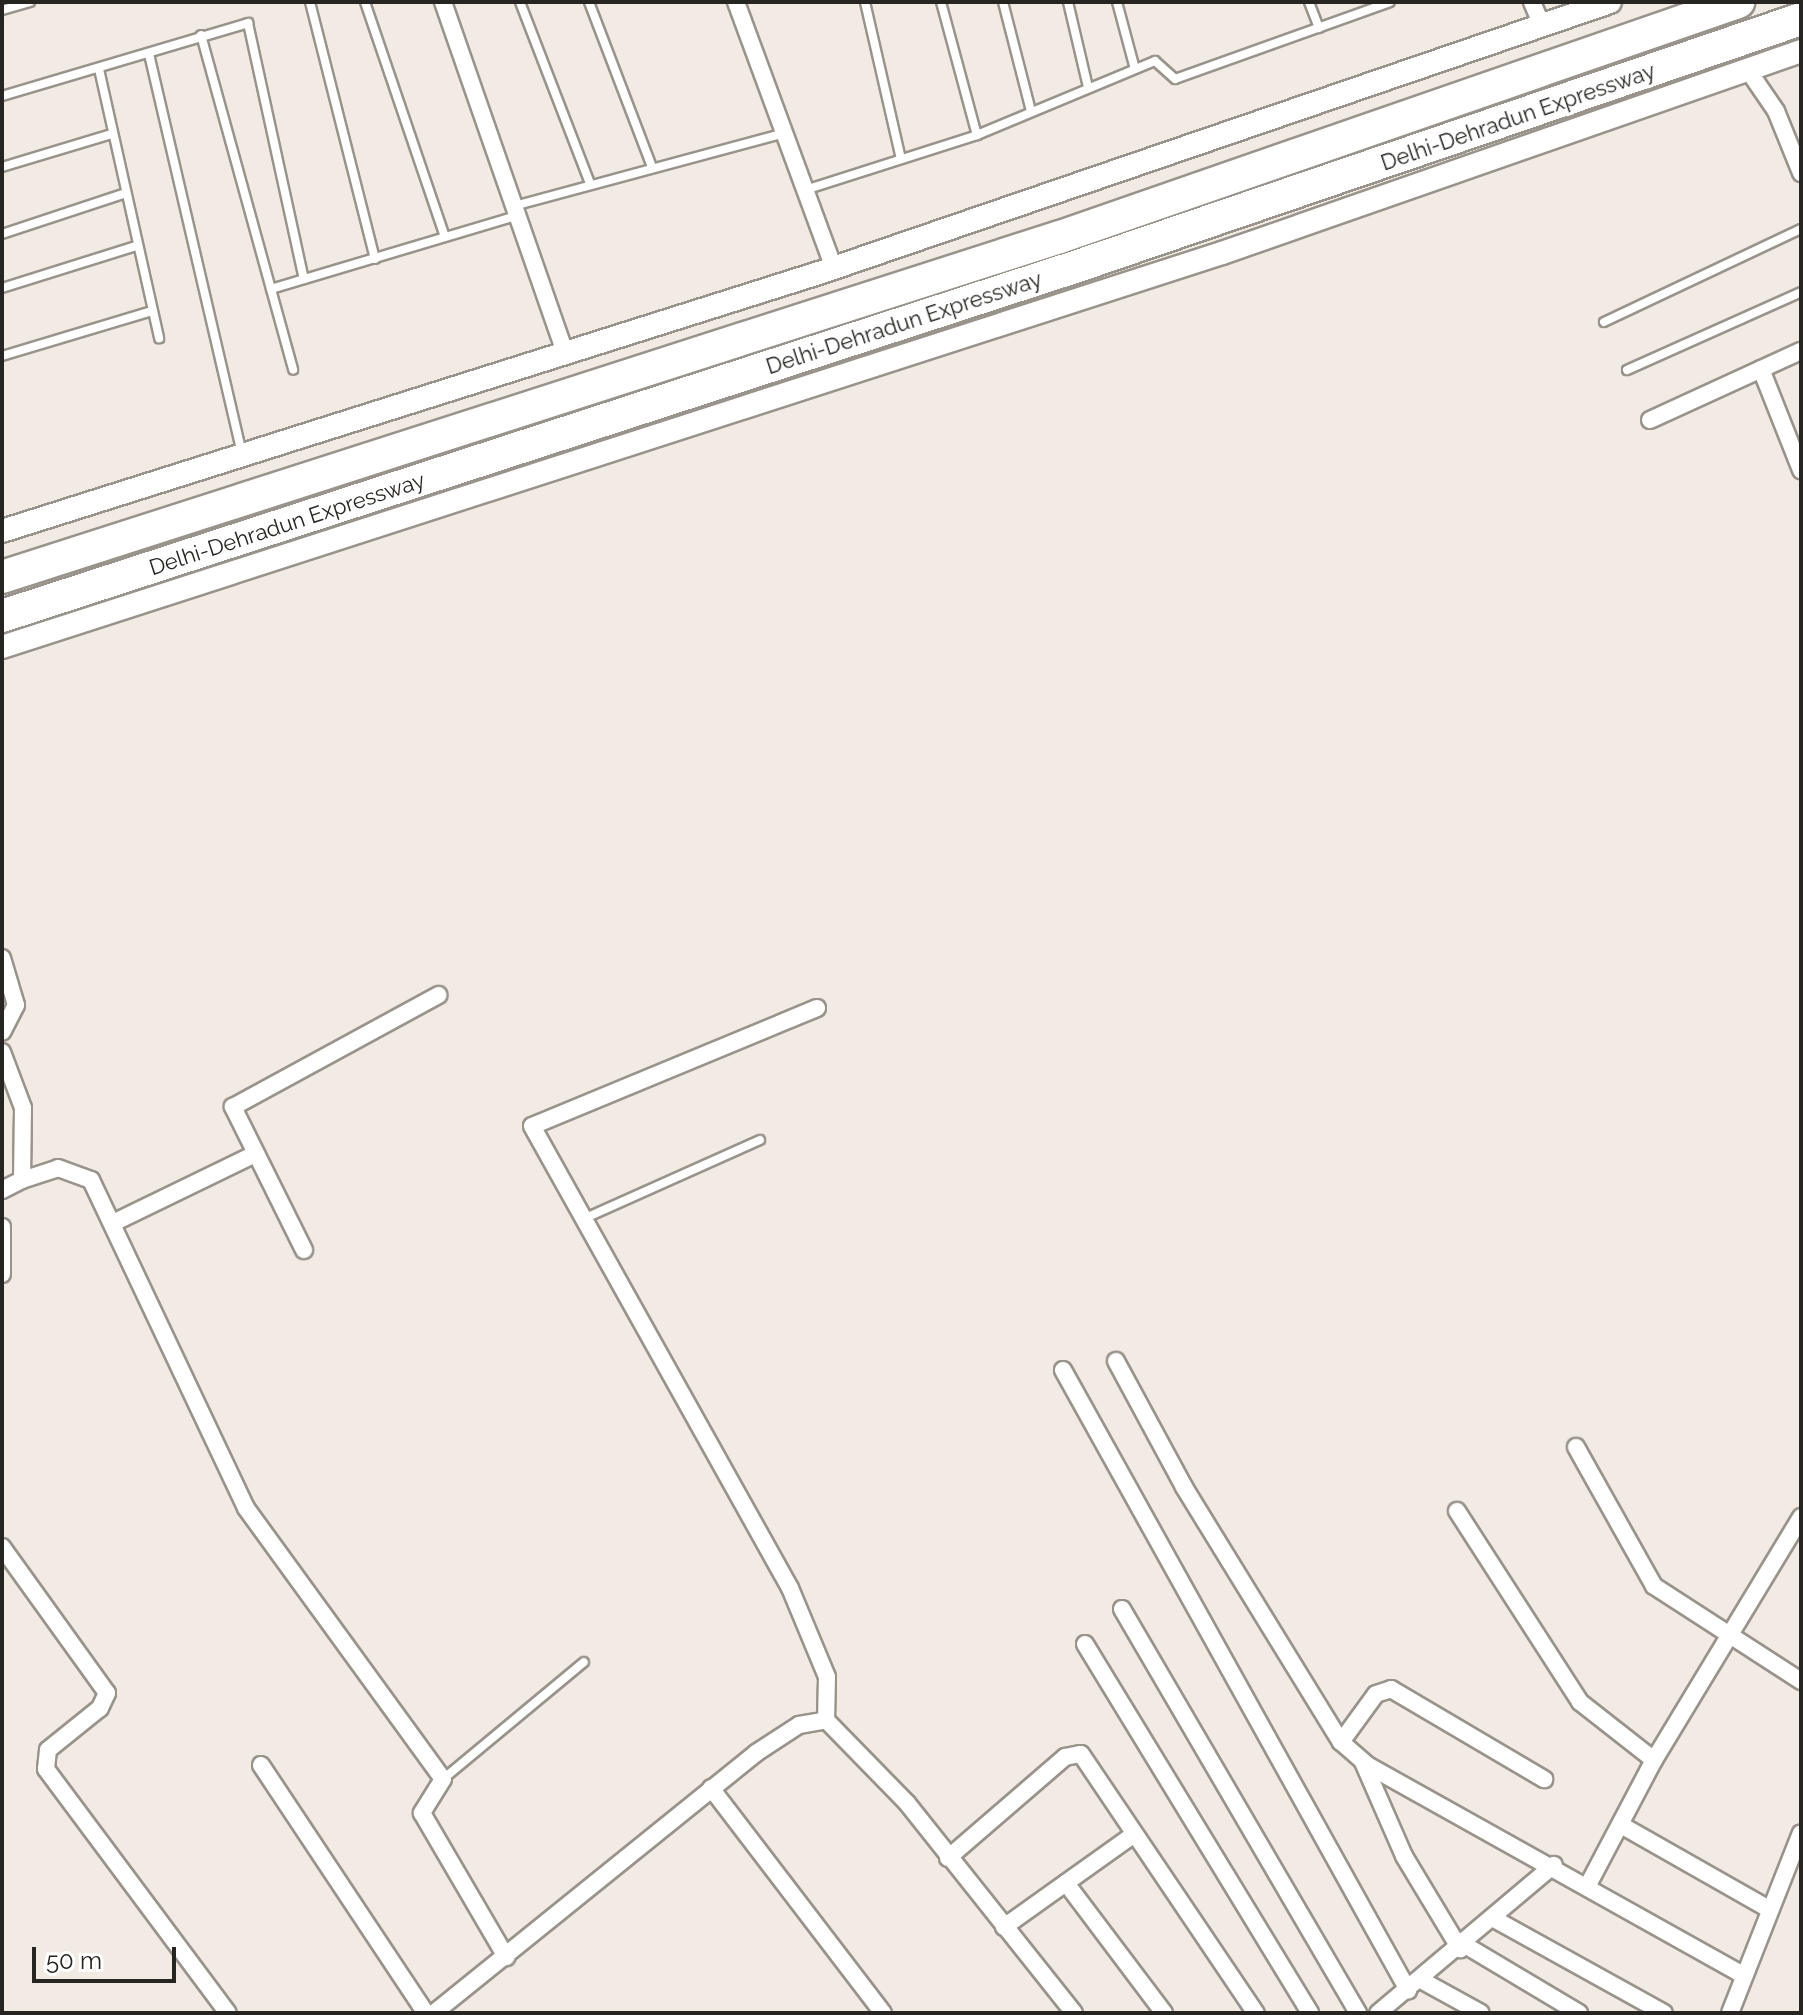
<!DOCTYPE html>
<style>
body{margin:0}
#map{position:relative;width:1803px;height:2015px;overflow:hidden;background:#f1ebe3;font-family:Raleway,sans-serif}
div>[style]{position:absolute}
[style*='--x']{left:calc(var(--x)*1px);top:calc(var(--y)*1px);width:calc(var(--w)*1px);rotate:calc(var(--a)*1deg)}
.roads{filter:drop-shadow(2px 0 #99938b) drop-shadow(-2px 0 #99938b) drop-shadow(0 2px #99938b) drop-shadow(0 -2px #99938b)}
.service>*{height:8px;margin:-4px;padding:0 4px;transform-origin:4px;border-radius:4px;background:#fff}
.minor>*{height:16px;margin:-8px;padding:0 8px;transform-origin:8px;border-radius:8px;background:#fff}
.tertiary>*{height:22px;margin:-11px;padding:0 11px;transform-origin:11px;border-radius:11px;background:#fff}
.motorway>*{height:32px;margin:-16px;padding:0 16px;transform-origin:16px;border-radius:16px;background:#fff}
span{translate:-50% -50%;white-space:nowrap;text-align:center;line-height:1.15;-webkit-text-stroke:6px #fff;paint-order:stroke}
.street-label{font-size:22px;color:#272522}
.frame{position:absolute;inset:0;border:4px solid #272522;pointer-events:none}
.scale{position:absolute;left:32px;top:1947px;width:144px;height:36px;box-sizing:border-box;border:4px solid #272522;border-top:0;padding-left:10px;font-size:24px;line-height:28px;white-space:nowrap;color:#272522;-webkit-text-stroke:6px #fff;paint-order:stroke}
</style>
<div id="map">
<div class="roads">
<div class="service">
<i style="--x:310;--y:2;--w:265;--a:75.8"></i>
<i style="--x:365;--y:2;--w:248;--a:71.2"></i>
<i style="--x:520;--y:2;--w:194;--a:68.9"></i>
<i style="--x:589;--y:2;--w:177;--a:69.1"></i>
<i style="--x:865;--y:2;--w:161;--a:77.1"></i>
<i style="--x:941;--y:2;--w:138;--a:74.9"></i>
<i style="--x:1003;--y:2;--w:113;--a:75.6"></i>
<i style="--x:1068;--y:2;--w:87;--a:76.8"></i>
<i style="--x:1117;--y:2;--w:69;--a:75"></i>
<i style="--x:1309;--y:2;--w:28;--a:69"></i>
<i style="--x:2;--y:10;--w:29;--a:-16"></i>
<i style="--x:201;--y:35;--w:347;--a:74.6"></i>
<i style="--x:149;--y:54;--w:412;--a:76.9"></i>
<i style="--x:99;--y:69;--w:276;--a:77.4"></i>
<i style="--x:2;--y:96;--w:257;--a:-16.5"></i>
<i style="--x:248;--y:23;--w:262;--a:77.7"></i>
<i style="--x:2;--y:167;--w:114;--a:-16.8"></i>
<i style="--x:805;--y:190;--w:181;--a:-17.7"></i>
<i style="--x:977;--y:135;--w:193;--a:-22.6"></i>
<i style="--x:1155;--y:61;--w:27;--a:42"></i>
<i style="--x:1175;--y:79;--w:228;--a:-19.7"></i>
<i style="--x:514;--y:206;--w:280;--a:-15.1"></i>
<i style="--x:2;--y:234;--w:127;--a:-18.3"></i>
<i style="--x:2;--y:288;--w:140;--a:-17.4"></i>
<i style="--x:271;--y:289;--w:256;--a:-16.6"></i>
<i style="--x:1604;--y:322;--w:218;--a:-25.3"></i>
<i style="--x:2;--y:356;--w:157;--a:-16.7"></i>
<i style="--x:1627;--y:370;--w:191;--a:-24.1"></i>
<i style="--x:581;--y:1220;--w:196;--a:-24.1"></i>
<i style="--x:443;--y:1779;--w:183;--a:-39.7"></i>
</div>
<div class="minor">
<i style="--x:443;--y:2;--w:371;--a:70.8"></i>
<i style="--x:736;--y:2;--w:283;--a:69.8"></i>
<i style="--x:1532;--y:2;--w:26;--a:67"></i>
<i style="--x:1748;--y:70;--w:50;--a:55.7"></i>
<i style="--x:1776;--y:111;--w:67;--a:68"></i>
<i style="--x:1761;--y:369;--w:109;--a:68.4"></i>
<i style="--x:1650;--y:420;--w:166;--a:-24.6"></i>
<i style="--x:2;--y:958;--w:49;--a:73.4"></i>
<i style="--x:16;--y:1005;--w:30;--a:117"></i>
<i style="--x:817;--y:1008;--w:308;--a:157.5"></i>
<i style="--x:532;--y:1126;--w:529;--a:60.82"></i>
<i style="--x:790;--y:1588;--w:96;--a:67.4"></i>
<i style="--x:827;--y:1677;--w:43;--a:91.3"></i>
<i style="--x:2;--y:1052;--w:60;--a:69.4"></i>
<i style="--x:23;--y:1108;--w:72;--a:90.8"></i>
<i style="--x:22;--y:1180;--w:38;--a:-18"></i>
<i style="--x:58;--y:1168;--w:35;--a:20"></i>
<i style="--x:91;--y:1180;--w:363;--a:64.7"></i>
<i style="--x:246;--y:1508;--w:335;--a:54"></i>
<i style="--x:443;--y:1779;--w:40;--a:122"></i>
<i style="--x:422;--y:1813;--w:167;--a:59.7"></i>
<i style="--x:2;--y:1190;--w:22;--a:-27"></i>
<i style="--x:113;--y:1223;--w:158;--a:-25.9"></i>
<i style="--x:2;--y:1227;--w:47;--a:90"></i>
<i style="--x:304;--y:1250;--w:160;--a:-116.4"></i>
<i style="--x:233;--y:1107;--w:234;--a:-28.6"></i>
<i style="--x:1116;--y:1361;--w:143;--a:61.6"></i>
<i style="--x:1184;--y:1487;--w:299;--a:58.4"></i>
<i style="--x:1341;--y:1742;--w:37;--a:41"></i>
<i style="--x:1369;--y:1766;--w:428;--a:29.2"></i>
<i style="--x:1063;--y:1370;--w:710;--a:60.91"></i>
<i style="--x:1576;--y:1447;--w:159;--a:60.7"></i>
<i style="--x:1654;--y:1586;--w:175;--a:32.9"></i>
<i style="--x:1457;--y:1511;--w:227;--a:57.2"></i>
<i style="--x:1580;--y:1702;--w:94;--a:38.1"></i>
<i style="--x:2;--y:1547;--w:180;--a:54.3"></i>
<i style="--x:107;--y:1693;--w:17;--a:115"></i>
<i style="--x:100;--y:1708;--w:67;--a:141.1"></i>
<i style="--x:48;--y:1750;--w:19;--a:96"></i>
<i style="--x:46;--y:1769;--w:304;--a:53.3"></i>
<i style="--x:1122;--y:1609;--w:468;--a:59.7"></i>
<i style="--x:1085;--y:1644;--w:432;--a:58.6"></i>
<i style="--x:1341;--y:1742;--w:59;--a:-53.9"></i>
<i style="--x:1376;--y:1694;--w:16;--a:-18"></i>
<i style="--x:1391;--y:1689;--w:178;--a:30.5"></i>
<i style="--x:1363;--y:1762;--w:103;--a:66.4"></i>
<i style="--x:1404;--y:1856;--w:109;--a:58.9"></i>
<i style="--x:261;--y:1765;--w:298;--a:56.4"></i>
<i style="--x:711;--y:1788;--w:283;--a:52.6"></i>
<i style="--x:1621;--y:1825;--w:168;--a:29.6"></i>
<i style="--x:948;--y:1858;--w:155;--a:-40.8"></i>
<i style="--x:1065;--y:1757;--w:16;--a:-11"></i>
<i style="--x:1081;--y:1754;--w:313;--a:56"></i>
<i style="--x:1066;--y:1883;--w:163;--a:53"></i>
<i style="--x:1588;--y:1885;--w:141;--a:-62.2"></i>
<i style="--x:1654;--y:1760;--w:284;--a:-58.8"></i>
<i style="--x:1496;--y:1920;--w:192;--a:29"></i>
<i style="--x:1004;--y:1927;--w:158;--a:-35.5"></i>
<i style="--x:1465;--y:1945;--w:133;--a:30.8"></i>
<i style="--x:1421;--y:1980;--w:68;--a:28.8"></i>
<i style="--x:434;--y:2013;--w:414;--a:-38.9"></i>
<i style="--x:756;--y:1753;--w:51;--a:-33.1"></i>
<i style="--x:799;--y:1725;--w:27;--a:-10"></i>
<i style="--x:826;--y:1720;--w:116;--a:45.7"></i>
<i style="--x:907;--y:1803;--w:268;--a:51.5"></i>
<i style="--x:1378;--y:2013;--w:230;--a:-40.1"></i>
<i style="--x:1730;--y:2013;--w:193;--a:-68.5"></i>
</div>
<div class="tertiary">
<i style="--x:2;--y:531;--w:857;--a:-17.53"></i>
<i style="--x:819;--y:273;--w:836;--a:-18.91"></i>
<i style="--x:2;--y:647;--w:1282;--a:-17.9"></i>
<i style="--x:1222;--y:253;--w:613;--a:-19.23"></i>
</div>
<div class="motorway">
<i style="--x:2;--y:577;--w:1111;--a:-17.82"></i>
<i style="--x:1060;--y:237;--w:718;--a:-19.12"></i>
<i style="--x:2;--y:616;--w:1125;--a:-18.02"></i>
<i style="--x:1072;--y:268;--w:770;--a:-18.86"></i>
</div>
</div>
<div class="street-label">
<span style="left:1518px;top:117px;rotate:-19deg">Delhi-Dehradun Expressway</span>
<span style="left:904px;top:323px;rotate:-18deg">Delhi-Dehradun Expressway</span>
<span style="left:287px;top:524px;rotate:-18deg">Delhi-Dehradun Expressway</span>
</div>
<div class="frame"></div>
<div class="scale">50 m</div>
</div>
